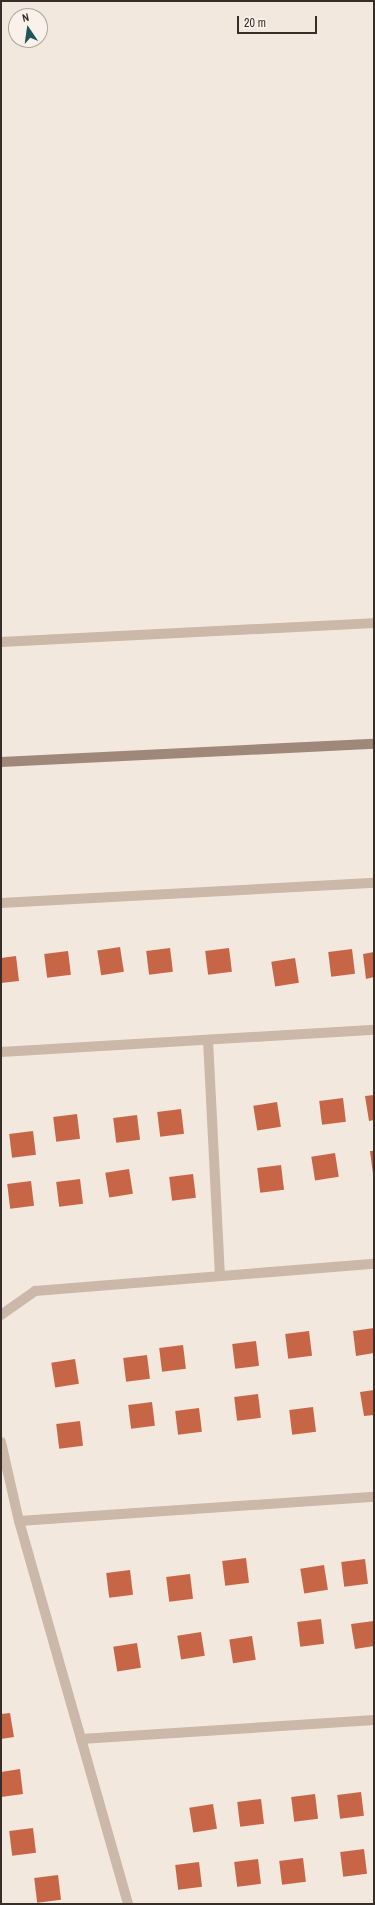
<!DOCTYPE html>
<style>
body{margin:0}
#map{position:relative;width:375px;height:1905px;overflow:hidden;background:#f3e8dd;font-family:"Archivo Narrow",sans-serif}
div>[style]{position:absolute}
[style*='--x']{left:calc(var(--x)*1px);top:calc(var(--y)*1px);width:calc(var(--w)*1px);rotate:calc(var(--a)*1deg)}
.building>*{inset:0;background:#c76547;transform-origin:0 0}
.service>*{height:10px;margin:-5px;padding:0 5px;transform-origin:5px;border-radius:5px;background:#cbb8a9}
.minor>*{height:10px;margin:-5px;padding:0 5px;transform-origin:5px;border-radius:5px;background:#cbb8a9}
.secondary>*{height:10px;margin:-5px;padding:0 5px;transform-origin:5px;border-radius:5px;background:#9f877a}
span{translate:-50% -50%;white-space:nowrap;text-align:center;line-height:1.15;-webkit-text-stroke:3.5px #faf2ea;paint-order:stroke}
.frame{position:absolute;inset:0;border:2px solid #382e29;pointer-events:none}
.north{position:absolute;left:8px;top:8px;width:40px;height:40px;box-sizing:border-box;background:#faf2ea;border:1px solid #aca49d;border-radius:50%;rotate:347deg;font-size:11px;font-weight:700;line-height:16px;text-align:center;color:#382e29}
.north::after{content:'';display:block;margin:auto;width:14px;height:18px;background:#1e565a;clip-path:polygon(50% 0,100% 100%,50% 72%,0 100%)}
.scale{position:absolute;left:237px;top:16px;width:80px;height:18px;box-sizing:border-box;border:2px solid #382e29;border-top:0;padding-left:5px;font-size:12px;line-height:14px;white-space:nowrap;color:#382e29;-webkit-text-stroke:3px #faf2ea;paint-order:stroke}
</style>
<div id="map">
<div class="building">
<i style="left:120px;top:947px;width:25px;height:23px;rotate:81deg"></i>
<i style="left:170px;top:948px;width:24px;height:24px;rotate:83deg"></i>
<i style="left:229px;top:948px;width:24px;height:24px;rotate:83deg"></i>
<i style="left:352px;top:949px;width:25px;height:24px;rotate:83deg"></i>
<i style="left:68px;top:951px;width:24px;height:24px;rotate:83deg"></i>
<i style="clip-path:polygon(374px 952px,374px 977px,366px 979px,363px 954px)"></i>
<i style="clip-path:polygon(16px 956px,19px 981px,1px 983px,1px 958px)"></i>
<i style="left:295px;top:958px;width:25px;height:24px;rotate:81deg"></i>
<i style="clip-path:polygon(374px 1095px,374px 1120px,369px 1121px,365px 1096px)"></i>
<i style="left:343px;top:1098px;width:24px;height:24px;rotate:83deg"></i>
<i style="left:277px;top:1102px;width:25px;height:24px;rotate:81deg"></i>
<i style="left:181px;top:1109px;width:25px;height:24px;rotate:83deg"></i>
<i style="left:77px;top:1114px;width:25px;height:24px;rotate:83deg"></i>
<i style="left:137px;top:1115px;width:25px;height:24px;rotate:83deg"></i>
<i style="left:33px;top:1131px;width:24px;height:24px;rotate:83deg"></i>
<i style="clip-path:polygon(370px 1151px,374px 1151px,374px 1174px,373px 1174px)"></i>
<i style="left:335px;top:1153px;width:24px;height:24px;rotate:81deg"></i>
<i style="left:281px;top:1165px;width:25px;height:24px;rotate:83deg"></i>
<i style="left:129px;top:1169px;width:25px;height:24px;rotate:81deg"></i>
<i style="left:193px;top:1174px;width:24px;height:24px;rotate:83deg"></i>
<i style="left:80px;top:1179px;width:25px;height:24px;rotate:83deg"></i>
<i style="left:31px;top:1181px;width:25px;height:24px;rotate:83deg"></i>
<i style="clip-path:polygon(374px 1328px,374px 1353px,356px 1356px,353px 1331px)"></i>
<i style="left:309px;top:1331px;width:25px;height:24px;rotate:83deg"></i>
<i style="left:256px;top:1341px;width:25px;height:24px;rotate:83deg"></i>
<i style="left:183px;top:1345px;width:24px;height:24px;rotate:83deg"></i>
<i style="left:147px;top:1355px;width:24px;height:24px;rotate:83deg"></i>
<i style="left:75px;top:1359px;width:25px;height:24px;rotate:81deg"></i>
<i style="clip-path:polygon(374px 1390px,374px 1415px,364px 1416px,360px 1392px)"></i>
<i style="left:258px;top:1394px;width:24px;height:24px;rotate:83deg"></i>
<i style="left:152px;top:1402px;width:24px;height:24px;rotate:83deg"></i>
<i style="left:313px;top:1407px;width:25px;height:24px;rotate:83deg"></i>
<i style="left:199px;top:1408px;width:24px;height:24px;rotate:83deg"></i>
<i style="left:80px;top:1421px;width:25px;height:24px;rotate:83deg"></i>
<i style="left:246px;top:1558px;width:25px;height:24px;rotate:83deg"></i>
<i style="left:365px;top:1559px;width:25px;height:24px;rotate:83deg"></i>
<i style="left:324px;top:1565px;width:25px;height:24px;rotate:81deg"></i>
<i style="left:130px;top:1570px;width:25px;height:24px;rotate:83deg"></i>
<i style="left:190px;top:1574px;width:25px;height:24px;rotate:83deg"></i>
<i style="left:321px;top:1619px;width:25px;height:24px;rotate:83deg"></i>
<i style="clip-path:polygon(374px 1621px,374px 1646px,355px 1649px,351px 1624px)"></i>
<i style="left:201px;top:1632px;width:24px;height:24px;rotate:81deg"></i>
<i style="left:252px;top:1636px;width:24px;height:23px;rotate:81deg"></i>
<i style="left:137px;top:1643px;width:25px;height:24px;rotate:81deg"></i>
<i style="clip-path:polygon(10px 1713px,14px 1737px,1px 1739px,1px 1714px)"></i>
<i style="clip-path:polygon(20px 1769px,23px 1794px,1px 1797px,1px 1772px)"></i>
<i style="left:361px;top:1792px;width:24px;height:24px;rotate:83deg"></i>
<i style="left:315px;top:1794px;width:25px;height:24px;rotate:83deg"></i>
<i style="left:261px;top:1799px;width:25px;height:24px;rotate:83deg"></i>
<i style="left:213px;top:1804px;width:25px;height:24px;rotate:81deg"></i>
<i style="left:33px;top:1828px;width:25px;height:24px;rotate:83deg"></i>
<i style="left:364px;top:1849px;width:25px;height:24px;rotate:83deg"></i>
<i style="left:303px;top:1858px;width:24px;height:24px;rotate:83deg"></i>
<i style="left:258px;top:1859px;width:25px;height:24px;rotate:83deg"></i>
<i style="left:199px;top:1862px;width:25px;height:24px;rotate:83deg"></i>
<i style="left:58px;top:1875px;width:25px;height:24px;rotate:83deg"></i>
</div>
<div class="service">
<i style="--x:208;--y:1040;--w:234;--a:87.1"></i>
<i style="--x:1;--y:1052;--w:374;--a:-3.4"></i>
</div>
<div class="minor">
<i style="--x:1;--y:642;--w:373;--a:-2.9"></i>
<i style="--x:1;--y:903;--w:374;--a:-3.1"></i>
<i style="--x:1;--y:1315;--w:42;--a:-35.2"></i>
<i style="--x:35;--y:1291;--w:340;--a:-4.6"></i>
<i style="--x:1;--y:1442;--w:81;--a:77.2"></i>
<i style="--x:19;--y:1521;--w:398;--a:74.1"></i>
<i style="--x:19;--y:1521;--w:356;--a:-3.9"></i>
<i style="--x:81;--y:1739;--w:294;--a:-3.7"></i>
</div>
<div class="secondary">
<i style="--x:1;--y:762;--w:373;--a:-2.8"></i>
</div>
<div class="frame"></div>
<div class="north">N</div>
<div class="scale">20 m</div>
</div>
